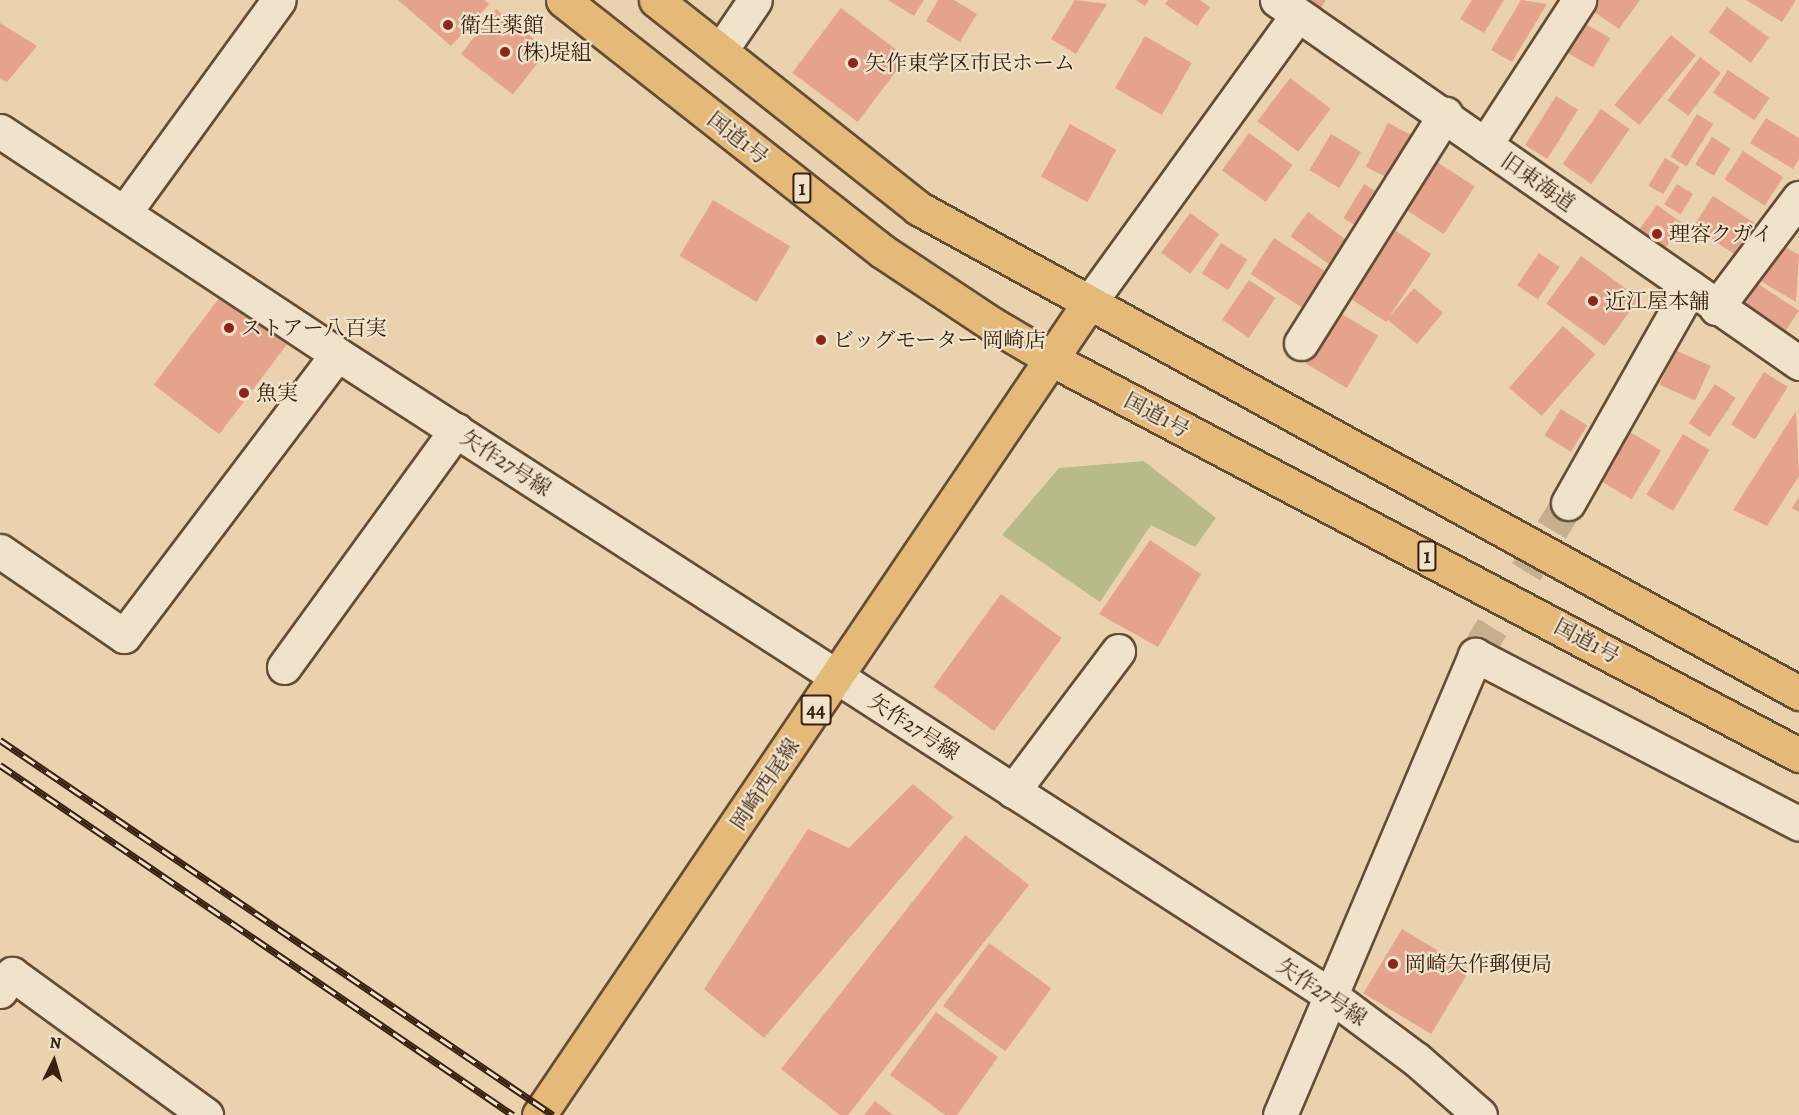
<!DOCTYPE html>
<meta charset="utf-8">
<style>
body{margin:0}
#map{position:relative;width:1799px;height:1115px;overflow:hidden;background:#ead2af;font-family:Alegreya,"Noto Serif JP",serif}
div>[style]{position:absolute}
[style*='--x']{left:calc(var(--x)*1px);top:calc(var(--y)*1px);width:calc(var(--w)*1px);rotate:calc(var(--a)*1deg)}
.green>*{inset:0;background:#b8bb89}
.building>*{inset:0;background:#e5a38b;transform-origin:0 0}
.minor-tunnel>*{height:33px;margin-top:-16.5px;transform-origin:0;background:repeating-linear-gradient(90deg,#c6af8f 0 33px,transparent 0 49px)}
.roads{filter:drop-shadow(2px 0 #644d36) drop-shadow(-2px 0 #644d36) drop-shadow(0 2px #644d36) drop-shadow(0 -2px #644d36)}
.minor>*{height:33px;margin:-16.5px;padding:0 16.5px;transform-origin:16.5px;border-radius:16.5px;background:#f1e2cb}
.major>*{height:33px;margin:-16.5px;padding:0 16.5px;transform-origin:16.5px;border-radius:16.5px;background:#e5b978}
.highway>*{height:33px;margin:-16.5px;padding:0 16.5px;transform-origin:16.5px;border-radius:16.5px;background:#e5b978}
.rail>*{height:7px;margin-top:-3.5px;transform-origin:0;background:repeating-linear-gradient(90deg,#f1e2cb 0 14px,#37210e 0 28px);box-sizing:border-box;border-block:2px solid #37210e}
.dots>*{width:16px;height:16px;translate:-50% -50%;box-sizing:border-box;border:3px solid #f1e2cb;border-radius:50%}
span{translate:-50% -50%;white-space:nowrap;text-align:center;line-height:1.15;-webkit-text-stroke:4.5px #f1e2cb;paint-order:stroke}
.shield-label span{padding:2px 4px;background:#f1e2cb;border:2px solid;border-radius:4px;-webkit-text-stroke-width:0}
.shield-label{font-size:20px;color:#37210e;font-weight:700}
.poi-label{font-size:21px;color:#37210e}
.left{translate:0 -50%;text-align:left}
.street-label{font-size:21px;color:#37210e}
.north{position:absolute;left:24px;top:1031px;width:60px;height:60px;-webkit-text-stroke:4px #f1e2cb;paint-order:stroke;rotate:5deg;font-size:16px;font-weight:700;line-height:24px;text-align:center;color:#37210e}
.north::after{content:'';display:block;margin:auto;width:21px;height:27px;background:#37210e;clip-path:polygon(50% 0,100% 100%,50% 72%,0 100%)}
</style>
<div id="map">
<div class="green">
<i style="clip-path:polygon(1144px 461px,1216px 518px,1195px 547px,1151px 525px,1100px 602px,1002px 535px,1059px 468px)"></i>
</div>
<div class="building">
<i style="clip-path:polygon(398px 0,485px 0,489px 4px,451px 46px)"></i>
<i style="clip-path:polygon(888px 0,924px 0,914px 16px)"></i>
<i style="clip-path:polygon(938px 0,954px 0,977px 14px,960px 42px,926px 21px)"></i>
<i style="clip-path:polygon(1075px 0,1107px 4px,1076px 54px,1051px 39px)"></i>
<i style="clip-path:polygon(1136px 0,1149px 0,1145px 6px)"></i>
<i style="clip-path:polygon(1168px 0,1200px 0,1210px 7px,1197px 26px,1165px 4px)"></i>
<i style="clip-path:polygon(1285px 0,1326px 0,1313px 20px)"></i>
<i style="clip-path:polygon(1472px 0,1504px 0,1484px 33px,1460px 19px)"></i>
<i style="clip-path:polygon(1521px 0,1547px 4px,1512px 62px,1491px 50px)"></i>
<i style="clip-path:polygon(1592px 0,1640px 0,1619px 29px,1587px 7px)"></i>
<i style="clip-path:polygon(1746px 0,1796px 0,1782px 22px)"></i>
<i style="left:1727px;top:7px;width:52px;height:31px;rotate:36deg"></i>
<i style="left:841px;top:8px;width:82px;height:81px;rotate:37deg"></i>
<i style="left:496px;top:9px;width:66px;height:57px;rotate:38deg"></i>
<i style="left:1579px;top:20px;width:36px;height:34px;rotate:30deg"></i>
<i style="clip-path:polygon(0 23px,37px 46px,7px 82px,0 79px)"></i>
<i style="left:1671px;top:35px;width:32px;height:90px;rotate:39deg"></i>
<i style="left:1145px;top:36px;width:54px;height:60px;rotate:30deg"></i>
<i style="left:1700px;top:57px;width:26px;height:54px;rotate:37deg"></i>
<i style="left:1728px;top:70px;width:50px;height:27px;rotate:34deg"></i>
<i style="left:1290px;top:78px;width:51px;height:54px;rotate:37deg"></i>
<i style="left:1556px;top:96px;width:26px;height:58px;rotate:32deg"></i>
<i style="left:1601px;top:109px;width:35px;height:67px;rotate:35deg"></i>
<i style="left:1697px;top:114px;width:19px;height:50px;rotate:32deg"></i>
<i style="clip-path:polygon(1766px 118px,1799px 138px,1799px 159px,1793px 169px,1750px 143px)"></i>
<i style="left:1388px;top:123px;width:33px;height:49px;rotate:27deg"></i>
<i style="left:1070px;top:124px;width:53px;height:60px;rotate:29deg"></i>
<i style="left:1249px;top:133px;width:54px;height:46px;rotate:36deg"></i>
<i style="left:1331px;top:134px;width:35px;height:42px;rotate:31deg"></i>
<i style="left:1712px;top:137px;width:22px;height:32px;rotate:32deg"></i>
<i style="left:1743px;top:151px;width:48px;height:34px;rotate:33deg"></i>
<i style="left:1665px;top:158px;width:17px;height:32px;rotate:31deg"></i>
<i style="left:1437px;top:162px;width:45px;height:57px;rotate:33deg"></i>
<i style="left:1364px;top:184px;width:21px;height:40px;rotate:31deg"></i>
<i style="left:1677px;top:184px;width:19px;height:24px;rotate:32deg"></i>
<i style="left:1713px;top:196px;width:49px;height:37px;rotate:33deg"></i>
<i style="left:713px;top:200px;width:90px;height:65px;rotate:31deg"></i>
<i style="left:1657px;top:205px;width:32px;height:47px;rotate:36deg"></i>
<i style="left:1308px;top:212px;width:54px;height:30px;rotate:36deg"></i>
<i style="left:1190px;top:213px;width:36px;height:49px;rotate:36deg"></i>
<i style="clip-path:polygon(1393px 229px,1431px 254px,1389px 317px,1414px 288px,1443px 313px,1417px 344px,1388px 320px,1386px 322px,1348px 297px)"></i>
<i style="left:1274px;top:238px;width:63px;height:43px;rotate:33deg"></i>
<i style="left:1221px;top:243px;width:31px;height:36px;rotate:32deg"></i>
<i style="clip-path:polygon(1780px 244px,1799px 255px,1796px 302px,1759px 280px)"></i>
<i style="left:1539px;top:253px;width:25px;height:39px;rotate:34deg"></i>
<i style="left:1581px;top:256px;width:72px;height:59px;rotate:36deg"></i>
<i style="left:1249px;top:280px;width:32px;height:48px;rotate:34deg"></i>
<i style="left:1752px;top:280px;width:56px;height:39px;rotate:33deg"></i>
<i style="left:223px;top:293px;width:82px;height:115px;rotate:37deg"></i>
<i style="left:1337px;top:311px;width:48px;height:61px;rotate:31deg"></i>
<i style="left:1563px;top:326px;width:43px;height:82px;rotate:41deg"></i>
<i style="left:1675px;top:350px;width:39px;height:38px;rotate:24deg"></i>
<i style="left:1764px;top:372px;width:28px;height:62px;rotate:32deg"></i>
<i style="left:1715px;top:384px;width:25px;height:47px;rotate:34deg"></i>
<i style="left:1561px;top:409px;width:31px;height:31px;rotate:32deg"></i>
<i style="clip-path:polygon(1796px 411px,1799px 476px,1767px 526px,1733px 510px)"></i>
<i style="left:1625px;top:429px;width:42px;height:57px;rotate:31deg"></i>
<i style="left:1683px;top:434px;width:31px;height:71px;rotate:31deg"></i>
<i style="clip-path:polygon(1799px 497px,1799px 512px,1792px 508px)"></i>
<i style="clip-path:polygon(1150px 540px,1201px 574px,1158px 647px,1099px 614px)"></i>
<i style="left:1001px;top:594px;width:75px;height:115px;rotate:36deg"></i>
<i style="clip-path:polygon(913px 784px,953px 817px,764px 1038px,704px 989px,808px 829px,849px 848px)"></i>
<i style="clip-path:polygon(965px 835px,1029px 885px,848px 1115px,840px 1115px,781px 1069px)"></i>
<i style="left:1402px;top:929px;width:79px;height:75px;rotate:31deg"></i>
<i style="left:989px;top:943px;width:77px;height:78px;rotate:36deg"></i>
<i style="clip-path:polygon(936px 1012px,998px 1057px,957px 1115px,945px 1115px,890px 1075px)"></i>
<i style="clip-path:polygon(875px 1101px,893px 1115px,864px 1115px)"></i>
</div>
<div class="minor-tunnel">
<i style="--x:1475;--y:655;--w:178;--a:-58.5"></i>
</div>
<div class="roads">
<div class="minor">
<i style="--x:1277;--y:0;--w:636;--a:34.81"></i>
<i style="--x:721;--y:50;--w:60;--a:-55.8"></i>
<i style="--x:0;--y:131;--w:404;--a:33.5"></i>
<i style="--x:337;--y:354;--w:1182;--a:32.84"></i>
<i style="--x:1330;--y:995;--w:107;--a:36.7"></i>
<i style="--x:1416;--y:1059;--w:85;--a:41.2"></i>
<i style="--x:1485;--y:145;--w:173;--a:-57"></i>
<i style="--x:124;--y:213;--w:263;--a:-54"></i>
<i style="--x:1089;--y:303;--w:354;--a:-54.1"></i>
<i style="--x:1716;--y:308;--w:138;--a:-53"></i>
<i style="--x:1301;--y:343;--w:271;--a:-57.8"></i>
<i style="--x:1568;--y:503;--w:248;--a:-60.5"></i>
<i style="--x:0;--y:551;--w:150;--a:34.4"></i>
<i style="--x:124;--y:636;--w:353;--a:-52.9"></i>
<i style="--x:284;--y:667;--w:293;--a:-54"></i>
<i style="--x:1013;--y:791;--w:175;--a:-53.1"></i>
<i style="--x:0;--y:991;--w:21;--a:-55"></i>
<i style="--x:12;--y:974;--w:240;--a:36"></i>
<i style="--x:1280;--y:1115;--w:500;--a:-67"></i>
<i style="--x:1475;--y:655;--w:365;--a:27.5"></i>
</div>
<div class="major">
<i style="--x:539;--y:1115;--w:981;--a:-55.89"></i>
</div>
<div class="highway">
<i style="--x:563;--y:0;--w:406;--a:38.2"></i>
<i style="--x:882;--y:251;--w:132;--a:33.6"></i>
<i style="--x:992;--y:324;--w:71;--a:30.5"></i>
<i style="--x:1053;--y:360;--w:844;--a:27.9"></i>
<i style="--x:656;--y:0;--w:335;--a:38.4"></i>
<i style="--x:918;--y:208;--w:1006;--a:28.83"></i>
</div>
</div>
<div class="rail">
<i style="--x:0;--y:740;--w:668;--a:34.14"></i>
<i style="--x:0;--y:765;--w:621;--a:34.3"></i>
</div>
<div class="dots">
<i style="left:448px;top:25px;background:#8f2418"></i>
<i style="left:505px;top:52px;background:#8f2418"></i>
<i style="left:853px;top:63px;background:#8f2418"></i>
<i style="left:1657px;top:234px;background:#8f2418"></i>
<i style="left:1593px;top:301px;background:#8f2418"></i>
<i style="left:229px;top:328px;background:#8f2418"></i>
<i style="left:821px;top:340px;background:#8f2418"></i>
<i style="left:244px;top:393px;background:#8f2418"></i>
<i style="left:1393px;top:964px;background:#8f2418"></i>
</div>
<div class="shield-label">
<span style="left:802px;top:188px">1</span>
<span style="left:1427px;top:556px">1</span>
<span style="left:816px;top:710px">44</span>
</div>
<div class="poi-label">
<span class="left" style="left:460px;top:25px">衛生薬館</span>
<span class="left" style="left:517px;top:52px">(株)堤組</span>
<span class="left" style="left:865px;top:63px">矢作東学区市民ホーム</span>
<span class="left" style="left:1669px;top:234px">理容クガイ</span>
<span class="left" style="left:1605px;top:301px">近江屋本舗</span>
<span class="left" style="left:241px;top:328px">ストアー八百実</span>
<span class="left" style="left:833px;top:340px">ビッグモーター 岡崎店</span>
<span class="left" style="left:256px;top:393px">魚実</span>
<span class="left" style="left:1405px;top:964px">岡崎矢作郵便局</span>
</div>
<div class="street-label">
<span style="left:738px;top:138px;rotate:38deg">国道1号</span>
<span style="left:1538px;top:182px;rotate:35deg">旧東海道</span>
<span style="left:1157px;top:415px;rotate:28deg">国道1号</span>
<span style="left:506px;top:463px;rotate:33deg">矢作27号線</span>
<span style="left:1587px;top:641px;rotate:28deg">国道1号</span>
<span style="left:914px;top:727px;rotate:33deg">矢作27号線</span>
<span style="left:765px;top:784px;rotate:-56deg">岡崎西尾線</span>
<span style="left:1322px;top:992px;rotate:34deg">矢作27号線</span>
</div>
<div class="north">N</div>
</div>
